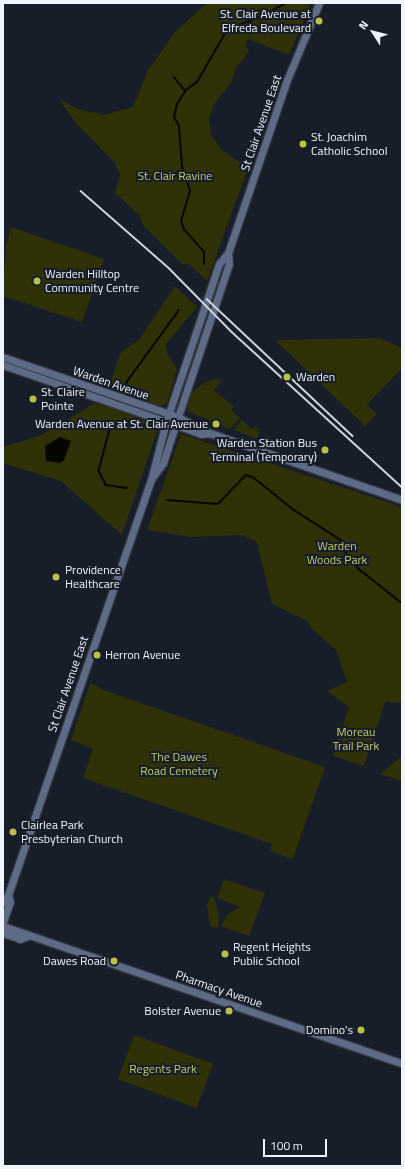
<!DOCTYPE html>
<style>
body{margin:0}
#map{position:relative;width:405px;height:1169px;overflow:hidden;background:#171e29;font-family:"Titillium Web",sans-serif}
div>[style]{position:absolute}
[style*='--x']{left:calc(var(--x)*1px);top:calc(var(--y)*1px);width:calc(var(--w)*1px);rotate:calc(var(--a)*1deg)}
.green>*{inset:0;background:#2e3106;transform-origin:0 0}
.water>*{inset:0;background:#060600}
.stream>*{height:1.5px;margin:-0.75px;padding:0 0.75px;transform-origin:0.75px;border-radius:0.75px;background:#060600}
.roads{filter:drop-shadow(1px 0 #333740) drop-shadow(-1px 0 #333740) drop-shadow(0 1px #333740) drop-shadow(0 -1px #333740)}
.secondary>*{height:7px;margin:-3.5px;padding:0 3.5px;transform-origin:3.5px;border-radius:3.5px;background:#5d6b86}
.rail>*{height:1.5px;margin:-0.75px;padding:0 0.75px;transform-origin:0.75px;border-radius:0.75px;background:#ced3dc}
.dots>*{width:11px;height:11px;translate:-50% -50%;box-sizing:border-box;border:2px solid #171e29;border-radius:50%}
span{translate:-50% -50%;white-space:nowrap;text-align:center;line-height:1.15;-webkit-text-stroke:4px #171e29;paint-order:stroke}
.poi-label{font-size:12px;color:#f0f4fd}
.right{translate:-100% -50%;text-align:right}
.left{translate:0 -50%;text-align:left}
.street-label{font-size:12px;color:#f0f4fd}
.park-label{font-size:12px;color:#c3cc6e}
.frame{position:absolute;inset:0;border:4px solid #f0f4fd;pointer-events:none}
.north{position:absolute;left:353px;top:12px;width:40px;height:40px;-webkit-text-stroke:3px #171e29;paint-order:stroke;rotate:306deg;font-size:11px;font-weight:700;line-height:16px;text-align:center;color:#f0f4fd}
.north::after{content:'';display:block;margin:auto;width:14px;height:18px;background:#f0f4fd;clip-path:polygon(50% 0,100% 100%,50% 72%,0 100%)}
.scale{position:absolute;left:263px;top:1139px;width:64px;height:18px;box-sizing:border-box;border:2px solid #f0f4fd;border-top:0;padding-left:5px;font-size:12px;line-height:14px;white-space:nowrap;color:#f0f4fd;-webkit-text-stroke:3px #171e29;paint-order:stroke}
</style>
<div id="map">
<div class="green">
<i style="clip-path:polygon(207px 3px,311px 3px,289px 55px,248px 39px,245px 46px,249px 51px,237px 67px,230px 84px,213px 106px,209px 119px,211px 135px,222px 150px,248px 168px,207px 281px,189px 264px,182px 264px,143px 225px,139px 215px,115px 193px,120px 175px,115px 163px,75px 122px,59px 99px,78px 109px,104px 115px,133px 107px,148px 70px,175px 32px)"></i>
<i style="clip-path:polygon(11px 227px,104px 259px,82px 322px,3px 296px,6px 245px)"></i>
<i style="clip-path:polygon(175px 286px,197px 307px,166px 344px,167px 353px,177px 369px,167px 403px,159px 407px,108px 389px,121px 352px,139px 340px)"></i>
<i style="clip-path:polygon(379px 338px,402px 348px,402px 368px,367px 405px,377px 414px,365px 426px,275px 340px)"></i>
<i style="clip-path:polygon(216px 379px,221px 381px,214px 390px,234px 407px,231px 410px,240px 418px,230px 429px,187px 411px,191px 393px,205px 382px)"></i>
<i style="clip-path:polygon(95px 403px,151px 422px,157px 431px,122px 535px,61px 481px,3px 463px,3px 447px,42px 435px)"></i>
<i style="clip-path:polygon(242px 420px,252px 429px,255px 426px,259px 429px,258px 439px,234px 430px)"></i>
<i style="clip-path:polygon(181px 434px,402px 507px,402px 703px,385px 702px,364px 766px,333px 756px,349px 707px,327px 691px,347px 682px,336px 650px,311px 628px,309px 622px,272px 604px,257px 542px,242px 535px,190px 537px,147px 530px)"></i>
<i style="clip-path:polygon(90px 683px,106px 691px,325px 767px,293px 859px,270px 851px,272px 844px,83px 778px,93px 749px,71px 740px)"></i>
<i style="clip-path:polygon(402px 756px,402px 781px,380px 774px)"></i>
<i style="clip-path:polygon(224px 879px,265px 893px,249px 936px,221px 926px,228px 914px,240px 907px,217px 898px)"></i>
<i style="clip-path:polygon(210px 897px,214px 897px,219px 915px,218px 928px,210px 926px,207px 906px)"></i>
<i style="left:134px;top:1035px;width:84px;height:47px;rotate:20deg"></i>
</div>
<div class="water">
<i style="clip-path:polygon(60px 437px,71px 441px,64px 460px,60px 463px,46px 461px,45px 446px)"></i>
</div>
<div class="stream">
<i style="--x:174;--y:77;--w:17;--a:50"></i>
<i style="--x:204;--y:264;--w:12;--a:-90"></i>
<i style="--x:204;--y:252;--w:30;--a:-132"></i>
<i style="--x:184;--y:230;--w:9;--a:-108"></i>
<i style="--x:181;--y:221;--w:31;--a:-73"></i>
<i style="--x:190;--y:191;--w:25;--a:-108"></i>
<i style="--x:182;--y:167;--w:41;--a:-94.2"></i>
<i style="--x:179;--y:126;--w:10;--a:-119"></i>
<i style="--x:174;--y:117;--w:13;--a:-77"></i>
<i style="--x:177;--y:104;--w:17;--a:-57"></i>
<i style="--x:186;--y:90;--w:14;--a:-36"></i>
<i style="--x:197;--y:82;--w:60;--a:-60"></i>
<i style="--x:227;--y:30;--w:35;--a:-22"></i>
<i style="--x:260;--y:17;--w:30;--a:-28"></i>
<i style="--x:126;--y:383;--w:90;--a:-54"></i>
<i style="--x:112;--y:422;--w:51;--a:104.9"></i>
<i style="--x:99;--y:471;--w:16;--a:63"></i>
<i style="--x:106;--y:485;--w:21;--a:8"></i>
<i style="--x:167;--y:500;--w:51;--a:4.5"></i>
<i style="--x:218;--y:504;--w:40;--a:-46"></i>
<i style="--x:246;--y:475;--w:7;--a:16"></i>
<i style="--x:253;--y:477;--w:53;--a:38.8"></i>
<i style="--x:294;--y:510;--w:56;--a:32.6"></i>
<i style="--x:341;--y:540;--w:18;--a:68"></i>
<i style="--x:348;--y:557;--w:16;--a:47"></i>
<i style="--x:359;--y:569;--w:55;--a:38.3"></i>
</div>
<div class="roads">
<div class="secondary">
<i style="--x:3;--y:357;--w:185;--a:18.9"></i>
<i style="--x:178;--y:417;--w:36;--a:27"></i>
<i style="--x:210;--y:433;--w:203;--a:19.2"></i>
<i style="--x:3;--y:365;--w:210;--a:19.2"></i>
<i style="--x:201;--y:434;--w:9;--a:-6"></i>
<i style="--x:152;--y:478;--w:19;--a:-54"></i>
<i style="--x:163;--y:463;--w:33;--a:-72"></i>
<i style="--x:173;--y:432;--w:177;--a:-71.6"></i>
<i style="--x:229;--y:264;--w:11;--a:-95"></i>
<i style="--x:3;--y:902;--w:9;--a:-54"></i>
<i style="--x:8;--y:895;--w:439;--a:-71"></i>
<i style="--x:151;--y:480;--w:60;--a:-75.5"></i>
<i style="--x:166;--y:422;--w:167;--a:-71.5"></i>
<i style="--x:219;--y:264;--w:14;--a:-51"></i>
<i style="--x:228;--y:253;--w:183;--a:-71.2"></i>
<i style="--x:287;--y:80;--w:83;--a:-67.4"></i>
<i style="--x:3;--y:922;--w:21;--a:-71"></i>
<i style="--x:10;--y:902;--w:7;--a:-106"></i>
<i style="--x:3;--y:926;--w:422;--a:19"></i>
<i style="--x:3;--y:933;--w:18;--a:19"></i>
<i style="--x:20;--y:939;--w:9;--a:-21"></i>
</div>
</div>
<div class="rail">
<i style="--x:81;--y:191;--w:118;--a:41.2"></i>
<i style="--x:170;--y:269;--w:88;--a:45.5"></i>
<i style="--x:232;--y:332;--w:230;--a:42.4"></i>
<i style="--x:207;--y:299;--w:200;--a:43.2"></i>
</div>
<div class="dots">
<i style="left:319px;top:21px;background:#b8c147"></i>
<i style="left:303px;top:144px;background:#b8c147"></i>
<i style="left:37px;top:281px;background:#b8c147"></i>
<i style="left:287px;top:377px;background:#b8c147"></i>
<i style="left:33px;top:399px;background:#b8c147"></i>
<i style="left:216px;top:424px;background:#b8c147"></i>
<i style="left:325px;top:450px;background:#b8c147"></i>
<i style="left:56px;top:577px;background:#b8c147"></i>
<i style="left:97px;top:655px;background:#b8c147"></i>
<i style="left:13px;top:832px;background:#b8c147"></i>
<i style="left:225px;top:954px;background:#b8c147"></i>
<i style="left:114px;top:961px;background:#b8c147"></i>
<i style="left:229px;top:1011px;background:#b8c147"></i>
<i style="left:361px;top:1030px;background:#b8c147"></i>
</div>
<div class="poi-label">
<span class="right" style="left:311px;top:21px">St. Clair Avenue at<br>Elfreda Boulevard</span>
<span class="left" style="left:311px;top:144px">St. Joachim<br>Catholic School</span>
<span class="left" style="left:45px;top:281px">Warden Hilltop<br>Community Centre</span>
<span class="left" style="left:296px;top:377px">Warden</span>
<span class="left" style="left:41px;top:399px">St. Claire<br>Pointe</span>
<span class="right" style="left:208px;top:424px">Warden Avenue at St. Clair Avenue</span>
<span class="right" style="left:317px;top:450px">Warden Station Bus<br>Terminal (Temporary)</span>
<span class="left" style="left:65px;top:577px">Providence<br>Healthcare</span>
<span class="left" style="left:105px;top:655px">Herron Avenue</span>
<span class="left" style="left:21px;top:832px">Clairlea Park<br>Presbyterian Church</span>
<span class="left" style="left:233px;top:954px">Regent Heights<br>Public School</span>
<span class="right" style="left:106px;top:961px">Dawes Road</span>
<span class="right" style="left:221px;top:1011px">Bolster Avenue</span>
<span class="right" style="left:353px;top:1030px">Domino's</span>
</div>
<div class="street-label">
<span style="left:261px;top:123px;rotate:-71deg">St Clair Avenue East</span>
<span style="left:111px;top:383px;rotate:19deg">Warden Avenue</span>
<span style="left:68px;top:684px;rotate:-71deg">St Clair Avenue East</span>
<span style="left:219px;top:989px;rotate:19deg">Pharmacy Avenue</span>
</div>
<div class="park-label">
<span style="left:175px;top:176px">St. Clair Ravine</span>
<span style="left:337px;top:553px">Warden<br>Woods Park</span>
<span style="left:356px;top:739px">Moreau<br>Trail Park</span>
<span style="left:179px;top:764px">The Dawes<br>Road Cemetery</span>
<span style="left:163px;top:1069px">Regents Park</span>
</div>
<div class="frame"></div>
<div class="north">N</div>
<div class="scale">100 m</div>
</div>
